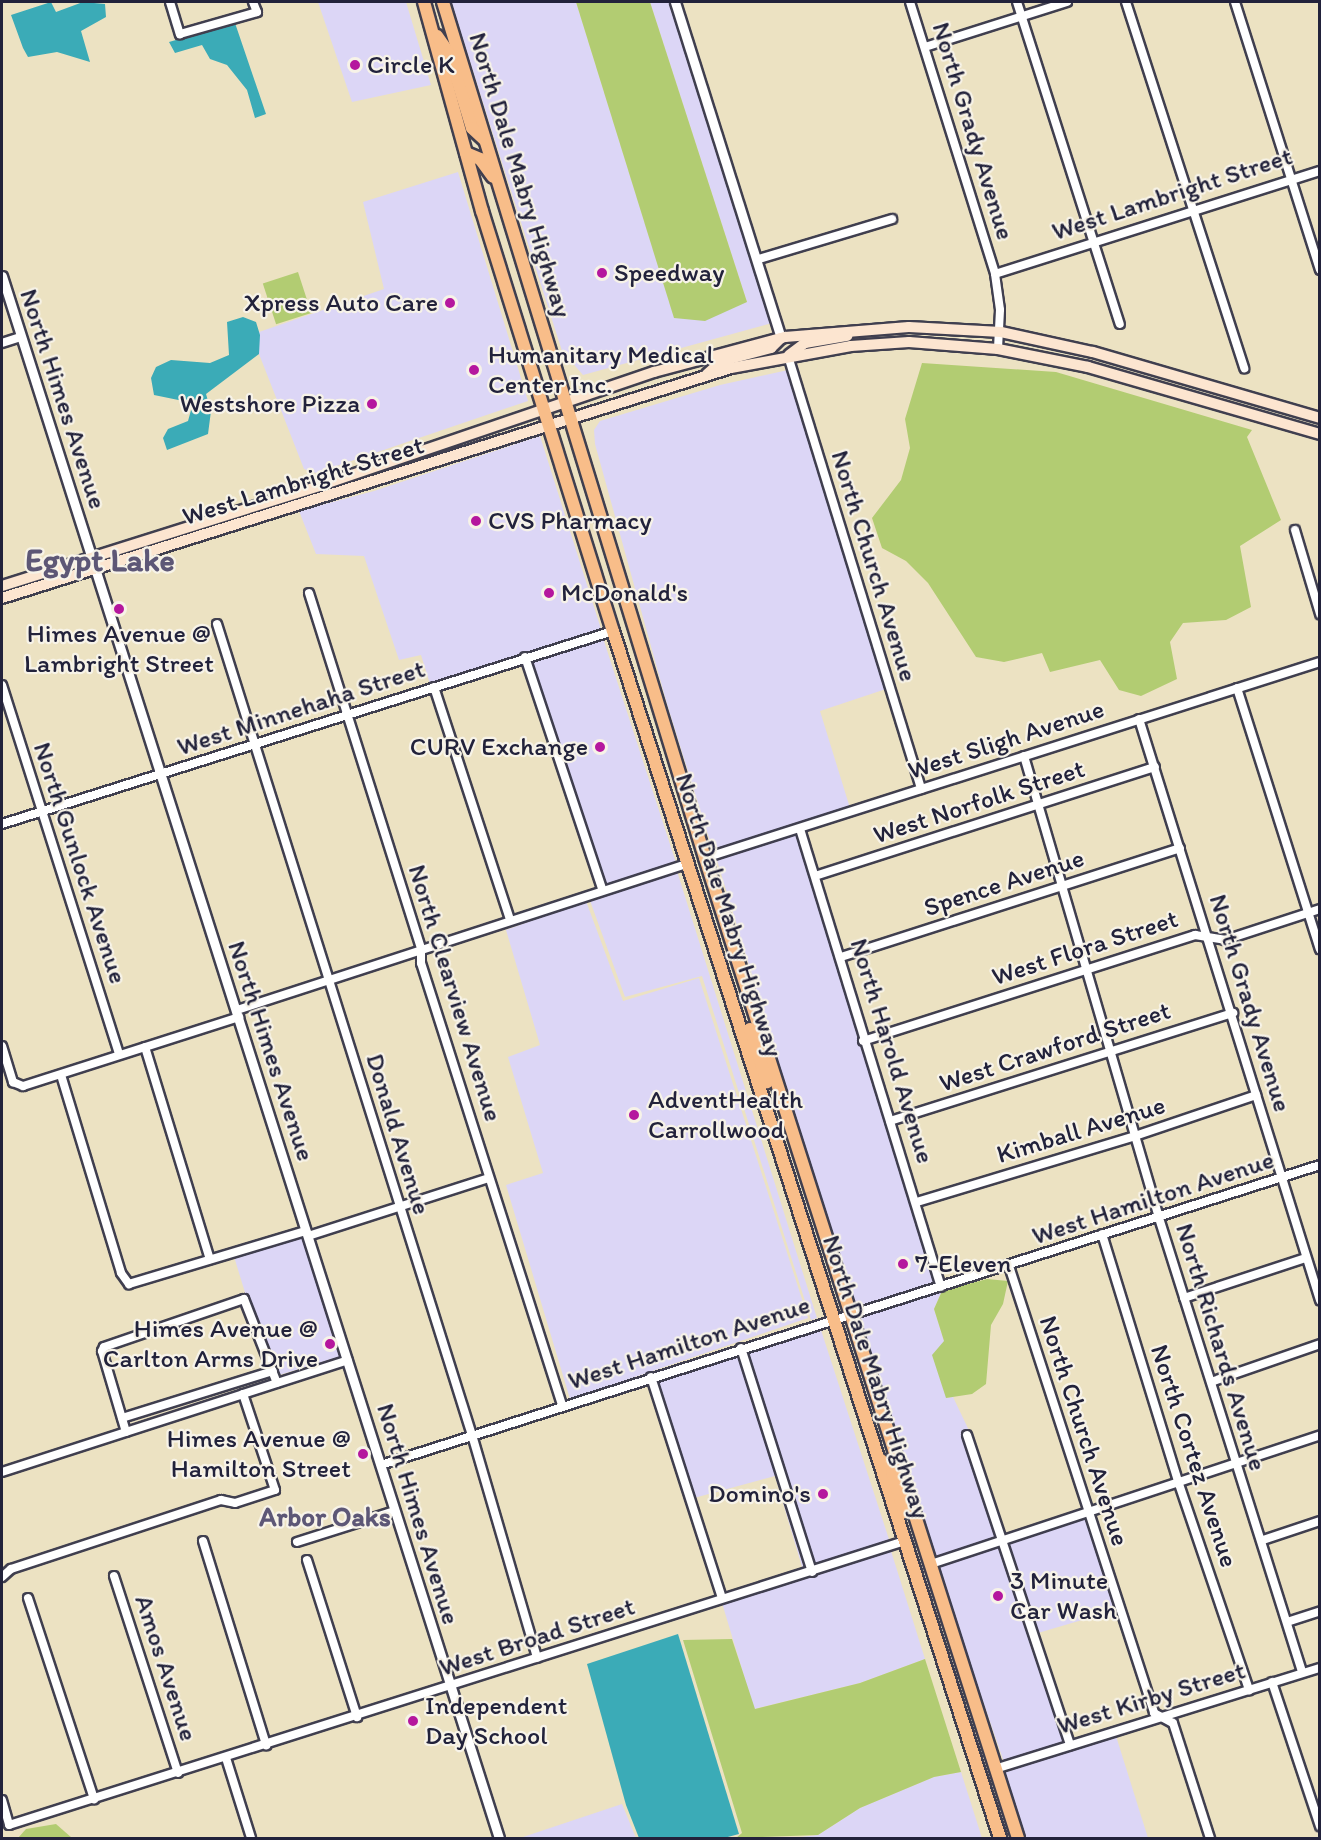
<!DOCTYPE html>
<style>
body{margin:0}
#map{position:relative;width:1321px;height:1840px;overflow:hidden;background:#ece2c2;font-family:Itim,sans-serif}
div>[style]{position:absolute}
[style*='--x']{left:calc(var(--x)*1px);top:calc(var(--y)*1px);width:calc(var(--w)*1px);rotate:calc(var(--a)*1deg)}
.built>*{inset:0;background:#dcd6f6;transform-origin:0 0}
.green>*{inset:0;background:#b2cc72;transform-origin:0 0}
.water>*{inset:0;background:#3babb7}
.roads{filter:drop-shadow(2px 0 #403f4f) drop-shadow(-2px 0 #403f4f) drop-shadow(0 2px #403f4f) drop-shadow(0 -2px #403f4f)}
.minor>*{height:8px;margin:-4px;padding:0 4px;transform-origin:4px;border-radius:4px;background:#fff}
.tertiary>*{height:9px;margin:-4.5px;padding:0 4.5px;transform-origin:4.5px;border-radius:4.5px;background:#fff}
.secondary>*{height:10px;margin:-5px;padding:0 5px;transform-origin:5px;border-radius:5px;background:#fce5d0}
.primary>*{height:12px;margin:-6px;padding:0 6px;transform-origin:6px;border-radius:6px;background:#f8bd89}
.dots>*{width:16px;height:16px;translate:-50% -50%;box-sizing:border-box;border:3px solid #f7f3e8;border-radius:50%}
span{translate:-50% -50%;white-space:nowrap;text-align:center;line-height:1.15;-webkit-text-stroke:4.5px #f7f3e8;paint-order:stroke}
.poi-label{font-size:26px;color:#22223b}
.left{translate:0 -50%;text-align:left}
.right{translate:-100% -50%;text-align:right}
.street-label{font-size:26px;color:#22223b}
.neighbourhood-label{font-size:27px;color:#5d5776;font-weight:700}
.district-label{font-size:32px;color:#5d5776;font-weight:700}
.frame{position:absolute;inset:0;border:3px solid #22223b;pointer-events:none}
</style>
<div id="map">
<div class="built">
<i style="clip-path:polygon(318px 2px,406px 2px,431px 85px,352px 102px)"></i>
<i style="clip-path:polygon(451px 2px,576px 2px,674px 317px,747px 302px,650px 2px,669px 2px,772px 323px,583px 375px,562px 351px)"></i>
<i style="clip-path:polygon(458px 172px,528px 401px,316px 473px,304px 469px,259px 354px,259px 332px,384px 289px,363px 202px)"></i>
<i style="clip-path:polygon(788px 370px,886px 689px,820px 711px,850px 808px,713px 851px,667px 704px,595px 444px,594px 430px,600px 421px,720px 385px)"></i>
<i style="clip-path:polygon(540px 436px,601px 629px,430px 684px,421px 655px,399px 660px,364px 556px,316px 554px,299px 511px,374px 491px)"></i>
<i style="left:603px;top:638px;width:236px;height:75px;rotate:72deg"></i>
<i style="left:797px;top:835px;width:469px;height:84px;rotate:73deg"></i>
<i style="clip-path:polygon(677px 871px,817px 1318px,811px 1320px,702px 976px,625px 997px,589px 898px)"></i>
<i style="clip-path:polygon(586px 901px,623px 1001px,699px 978px,808px 1318px,570px 1399px,506px 1185px,543px 1173px,508px 1057px,540px 1045px,506px 930px)"></i>
<i style="left:303px;top:1236px;width:126px;height:72px;rotate:73deg"></i>
<i style="clip-path:polygon(942px 1291px,934px 1309px,944px 1341px,947px 1398px,953px 1397px,976px 1445px,1005px 1533px,969px 1430px,962px 1432px,996px 1537px,935px 1558px,859px 1318px)"></i>
<i style="left:820px;top:1327px;width:225px;height:78px;rotate:72deg"></i>
<i style="clip-path:polygon(739px 1353px,807px 1569px,803px 1570px,775px 1476px,694px 1498px,656px 1380px)"></i>
<i style="clip-path:polygon(1085px 1518px,1116px 1610px,1038px 1633px,1072px 1740px,1006px 1543px)"></i>
<i style="left:999px;top:1545px;width:208px;height:66px;rotate:71deg"></i>
<i style="clip-path:polygon(891px 1551px,925px 1659px,860px 1683px,754px 1709px,722px 1603px)"></i>
<i style="clip-path:polygon(1116px 1736px,1148px 1838px,1026px 1838px,1003px 1771px)"></i>
<i style="clip-path:polygon(961px 1772px,982px 1838px,792px 1838px,818px 1835px,860px 1808px,934px 1777px)"></i>
<i style="clip-path:polygon(622px 1804px,636px 1838px,520px 1838px)"></i>
</div>
<div class="green">
<i style="clip-path:polygon(576px 2px,650px 2px,747px 302px,705px 321px,674px 318px)"></i>
<i style="left:298px;top:272px;width:43px;height:37px;rotate:72deg"></i>
<i style="clip-path:polygon(922px 363px,1056px 372px,1252px 430px,1247px 437px,1281px 520px,1240px 546px,1251px 607px,1226px 620px,1183px 623px,1170px 642px,1177px 679px,1141px 696px,1119px 690px,1100px 660px,1050px 672px,1042px 653px,1004px 662px,976px 657px,928px 583px,906px 561px,882px 548px,872px 518px,901px 480px,910px 448px,905px 419px)"></i>
<i style="clip-path:polygon(987px 1279px,1008px 1281px,1003px 1304px,991px 1325px,986px 1384px,972px 1394px,946px 1398px,932px 1355px,944px 1341px,934px 1309px,942px 1291px)"></i>
<i style="clip-path:polygon(732px 1639px,755px 1709px,860px 1683px,925px 1659px,961px 1772px,934px 1777px,860px 1808px,818px 1835px,736px 1838px,742px 1833px,683px 1640px)"></i>
<i style="clip-path:polygon(56px 1824px,72px 1838px,18px 1838px,26px 1829px)"></i>
</div>
<div class="water">
<i style="clip-path:polygon(51px 2px,56px 12px,83px 2px,105px 4px,106px 17px,81px 31px,90px 62px,57px 52px,28px 57px,23px 48px,11px 15px)"></i>
<i style="clip-path:polygon(235px 23px,266px 114px,255px 118px,247px 90px,227px 65px,210px 59px,202px 45px,175px 53px,169px 42px)"></i>
<i style="clip-path:polygon(243px 317px,256px 322px,260px 335px,259px 354px,206px 394px,211px 411px,208px 434px,167px 450px,163px 438px,168px 429px,188px 421px,193px 403px,154px 395px,151px 378px,156px 367px,171px 360px,210px 363px,229px 355px,227px 322px)"></i>
<i style="clip-path:polygon(678px 1634px,739px 1834px,724px 1838px,639px 1838px,626px 1805px,587px 1664px)"></i>
</div>
<div class="roads">
<div class="minor">
<i style="--x:170;--y:2;--w:34;--a:73"></i>
<i style="--x:180;--y:34;--w:80;--a:-15.9"></i>
<i style="--x:257;--y:12;--w:11;--a:-112"></i>
<i style="--x:910;--y:2;--w:285;--a:72.6"></i>
<i style="--x:995;--y:274;--w:36;--a:82"></i>
<i style="--x:1000;--y:310;--w:39;--a:93"></i>
<i style="--x:1017;--y:2;--w:338;--a:72.3"></i>
<i style="--x:1126;--y:2;--w:385;--a:72.1"></i>
<i style="--x:1235;--y:2;--w:281;--a:72.4"></i>
<i style="--x:925;--y:47;--w:149;--a:-17.6"></i>
<i style="--x:759;--y:259;--w:139;--a:-16.7"></i>
<i style="--x:995;--y:274;--w:341;--a:-17.6"></i>
<i style="--x:2;--y:343;--w:20;--a:-18"></i>
<i style="--x:788;--y:356;--w:453;--a:72.9"></i>
<i style="--x:1295;--y:530;--w:88;--a:73.4"></i>
<i style="--x:309;--y:593;--w:372;--a:72.5"></i>
<i style="--x:421;--y:948;--w:15;--a:90"></i>
<i style="--x:421;--y:963;--w:465;--a:72.3"></i>
<i style="--x:217;--y:624;--w:850;--a:72.55"></i>
<i style="--x:472;--y:1435;--w:232;--a:73.7"></i>
<i style="--x:525;--y:657;--w:244;--a:71.6"></i>
<i style="--x:2;--y:685;--w:387;--a:72.4"></i>
<i style="--x:434;--y:687;--w:245;--a:71.9"></i>
<i style="--x:1237;--y:688;--w:274;--a:72.4"></i>
<i style="--x:1139;--y:719;--w:609;--a:72.7"></i>
<i style="--x:1024;--y:756;--w:481;--a:73.7"></i>
<i style="--x:1159;--y:1218;--w:476;--a:72.5"></i>
<i style="--x:2;--y:824;--w:641;--a:-17.53"></i>
<i style="--x:800;--y:829;--w:479;--a:72.9"></i>
<i style="--x:705;--y:858;--w:645;--a:-17.68"></i>
<i style="--x:815;--y:876;--w:357;--a:-17.8"></i>
<i style="--x:841;--y:957;--w:356;--a:-17.8"></i>
<i style="--x:237;--y:1010;--w:475;--a:-18"></i>
<i style="--x:863;--y:1041;--w:349;--a:-17.7"></i>
<i style="--x:1195;--y:935;--w:30;--a:9"></i>
<i style="--x:1225;--y:940;--w:100;--a:-18.1"></i>
<i style="--x:2;--y:1046;--w:38;--a:73"></i>
<i style="--x:13;--y:1082;--w:11;--a:22"></i>
<i style="--x:23;--y:1086;--w:227;--a:-17.7"></i>
<i style="--x:145;--y:1047;--w:222;--a:73"></i>
<i style="--x:61;--y:1075;--w:207;--a:73.1"></i>
<i style="--x:121;--y:1273;--w:14;--a:54"></i>
<i style="--x:129;--y:1284;--w:185;--a:-16.7"></i>
<i style="--x:890;--y:1121;--w:360;--a:-17.5"></i>
<i style="--x:917;--y:1202;--w:228;--a:-16.8"></i>
<i style="--x:1135;--y:1136;--w:128;--a:-18.7"></i>
<i style="--x:1102;--y:1234;--w:262;--a:72.9"></i>
<i style="--x:1179;--y:1484;--w:218;--a:71.2"></i>
<i style="--x:308;--y:1236;--w:190;--a:-17.8"></i>
<i style="--x:1009;--y:1266;--w:470;--a:72"></i>
<i style="--x:1154;--y:1713;--w:21;--a:28"></i>
<i style="--x:1173;--y:1723;--w:121;--a:72.2"></i>
<i style="--x:1184;--y:1298;--w:128;--a:-18.2"></i>
<i style="--x:741;--y:1348;--w:235;--a:72.4"></i>
<i style="--x:651;--y:1377;--w:232;--a:72.2"></i>
<i style="--x:1211;--y:1382;--w:115;--a:-19.2"></i>
<i style="--x:122;--y:1418;--w:158;--a:-17.3"></i>
<i style="--x:126;--y:1432;--w:84;--a:-106.5"></i>
<i style="--x:102;--y:1351;--w:4;--a:-63"></i>
<i style="--x:104;--y:1347;--w:148;--a:-18.9"></i>
<i style="--x:244;--y:1299;--w:90;--a:68.6"></i>
<i style="--x:967;--y:1435;--w:327;--a:71.6"></i>
<i style="--x:381;--y:1465;--w:986;--a:-17.72"></i>
<i style="--x:2;--y:1472;--w:253;--a:-17.9"></i>
<i style="--x:1263;--y:1540;--w:60;--a:-18.4"></i>
<i style="--x:203;--y:1541;--w:214;--a:72.8"></i>
<i style="--x:297;--y:1542;--w:103;--a:-17.6"></i>
<i style="--x:307;--y:1560;--w:165;--a:72.3"></i>
<i style="--x:931;--y:1564;--w:410;--a:-18.3"></i>
<i style="--x:114;--y:1576;--w:207;--a:72"></i>
<i style="--x:2;--y:1577;--w:12;--a:-42"></i>
<i style="--x:11;--y:1569;--w:221;--a:-18.2"></i>
<i style="--x:221;--y:1500;--w:14;--a:12"></i>
<i style="--x:235;--y:1503;--w:42;--a:-18"></i>
<i style="--x:275;--y:1490;--w:101;--a:-108.4"></i>
<i style="--x:243;--y:1394;--w:110;--a:-17.9"></i>
<i style="--x:28;--y:1598;--w:212;--a:71.8"></i>
<i style="--x:1287;--y:1622;--w:35;--a:-18"></i>
<i style="--x:1272;--y:1682;--w:152;--a:71.6"></i>
<i style="--x:226;--y:1758;--w:84;--a:72.6"></i>
<i style="--x:995;--y:1769;--w:340;--a:-17.3"></i>
<i style="--x:2;--y:1800;--w:26;--a:74"></i>
<i style="--x:9;--y:1825;--w:940;--a:-17.59"></i>
</div>
<div class="tertiary">
<i style="--x:675;--y:2;--w:352;--a:72.5"></i>
<i style="--x:2;--y:276;--w:1639;--a:72.35"></i>
</div>
<div class="secondary">
<i style="--x:789;--y:355;--w:20;--a:-37"></i>
<i style="--x:805;--y:343;--w:43;--a:-9.5"></i>
<i style="--x:707;--y:374;--w:20;--a:-41"></i>
<i style="--x:722;--y:361;--w:51;--a:-14.9"></i>
<i style="--x:771;--y:348;--w:14;--a:-45"></i>
<i style="--x:2;--y:586;--w:332;--a:-17.5"></i>
<i style="--x:319;--y:486;--w:354;--a:-18.8"></i>
<i style="--x:654;--y:372;--w:136;--a:-15"></i>
<i style="--x:785;--y:337;--w:124;--a:-4.6"></i>
<i style="--x:909;--y:327;--w:92;--a:3.1"></i>
<i style="--x:1001;--y:332;--w:94;--a:12.3"></i>
<i style="--x:1093;--y:352;--w:236;--a:16.2"></i>
<i style="--x:2;--y:598;--w:764;--a:-17.51"></i>
<i style="--x:731;--y:368;--w:122;--a:-10.4"></i>
<i style="--x:851;--y:346;--w:58;--a:-3.9"></i>
<i style="--x:909;--y:342;--w:89;--a:4.5"></i>
<i style="--x:998;--y:349;--w:92;--a:11.3"></i>
<i style="--x:1088;--y:367;--w:241;--a:16.1"></i>
</div>
<div class="primary">
<i style="--x:424;--y:2;--w:217;--a:74.5"></i>
<i style="--x:482;--y:211;--w:440;--a:72.7"></i>
<i style="--x:613;--y:631;--w:1268;--a:72.22"></i>
<i style="--x:443;--y:2;--w:895;--a:72.98"></i>
<i style="--x:705;--y:858;--w:1029;--a:72.29"></i>
<i style="--x:437;--y:36;--w:21;--a:55"></i>
<i style="--x:449;--y:53;--w:78;--a:73"></i>
<i style="--x:472;--y:128;--w:18;--a:43"></i>
<i style="--x:466;--y:153;--w:15;--a:23"></i>
<i style="--x:480;--y:159;--w:22;--a:54"></i>
<i style="--x:750;--y:1029;--w:56;--a:72.2"></i>
<i style="--x:881;--y:1460;--w:16;--a:47"></i>
<i style="--x:892;--y:1472;--w:42;--a:73.3"></i>
</div>
</div>
<div class="dots">
<i style="left:355px;top:65px;background:#b5179e"></i>
<i style="left:602px;top:273px;background:#b5179e"></i>
<i style="left:450px;top:303px;background:#b5179e"></i>
<i style="left:474px;top:370px;background:#b5179e"></i>
<i style="left:372px;top:404px;background:#b5179e"></i>
<i style="left:476px;top:521px;background:#b5179e"></i>
<i style="left:549px;top:593px;background:#b5179e"></i>
<i style="left:119px;top:609px;background:#b5179e"></i>
<i style="left:600px;top:747px;background:#b5179e"></i>
<i style="left:634px;top:1115px;background:#b5179e"></i>
<i style="left:903px;top:1264px;background:#b5179e"></i>
<i style="left:330px;top:1344px;background:#b5179e"></i>
<i style="left:363px;top:1454px;background:#b5179e"></i>
<i style="left:823px;top:1494px;background:#b5179e"></i>
<i style="left:998px;top:1596px;background:#b5179e"></i>
<i style="left:413px;top:1721px;background:#b5179e"></i>
</div>
<div class="poi-label">
<span class="left" style="left:367px;top:65px">Circle K</span>
<span class="left" style="left:614px;top:273px">Speedway</span>
<span class="right" style="left:438px;top:303px">Xpress Auto Care</span>
<span class="left" style="left:488px;top:370px">Humanitary Medical<br>Center Inc.</span>
<span class="right" style="left:360px;top:404px">Westshore Pizza</span>
<span class="left" style="left:488px;top:521px">CVS Pharmacy</span>
<span class="left" style="left:561px;top:593px">McDonald's</span>
<span style="left:119px;top:649px">Himes Avenue @<br>Lambright Street</span>
<span class="right" style="left:588px;top:747px">CURV Exchange</span>
<span class="left" style="left:648px;top:1115px">AdventHealth<br>Carrollwood</span>
<span class="left" style="left:915px;top:1264px">7-Eleven</span>
<span class="right" style="left:318px;top:1344px">Himes Avenue @<br>Carlton Arms Drive</span>
<span class="right" style="left:351px;top:1454px">Himes Avenue @<br>Hamilton Street</span>
<span class="right" style="left:811px;top:1494px">Domino's</span>
<span class="left" style="left:1010px;top:1596px">3 Minute<br>Car Wash</span>
<span class="left" style="left:425px;top:1721px">Independent<br>Day School</span>
</div>
<div class="street-label">
<span style="left:973px;top:131px;rotate:73deg">North Grady Avenue</span>
<span style="left:520px;top:175px;rotate:73deg">North Dale Mabry Highway</span>
<span style="left:1172px;top:194px;rotate:-18deg">West Lambright Street</span>
<span style="left:63px;top:399px;rotate:72deg">North Himes Avenue</span>
<span style="left:303px;top:481px;rotate:-17deg">West Lambright Street</span>
<span style="left:874px;top:566px;rotate:73deg">North Church Avenue</span>
<span style="left:301px;top:708px;rotate:-18deg">West Minnehaha Street</span>
<span style="left:1006px;top:740px;rotate:-18deg">West Sligh Avenue</span>
<span style="left:979px;top:802px;rotate:-18deg">West Norfolk Street</span>
<span style="left:80px;top:863px;rotate:72deg">North Gunlock Avenue</span>
<span style="left:1004px;top:883px;rotate:-18deg">Spence Avenue</span>
<span style="left:729px;top:915px;rotate:72deg">North Dale Mabry Highway</span>
<span style="left:1085px;top:948px;rotate:-18deg">West Flora Street</span>
<span style="left:455px;top:993px;rotate:73deg">North Clearview Avenue</span>
<span style="left:1250px;top:1003px;rotate:73deg">North Grady Avenue</span>
<span style="left:1055px;top:1047px;rotate:-18deg">West Crawford Street</span>
<span style="left:271px;top:1051px;rotate:72deg">North Himes Avenue</span>
<span style="left:892px;top:1051px;rotate:73deg">North Harold Avenue</span>
<span style="left:1081px;top:1130px;rotate:-17deg">Kimball Avenue</span>
<span style="left:398px;top:1134px;rotate:73deg">Donald Avenue</span>
<span style="left:1153px;top:1198px;rotate:-18deg">West Hamilton Avenue</span>
<span style="left:689px;top:1343px;rotate:-18deg">West Hamilton Avenue</span>
<span style="left:1221px;top:1347px;rotate:73deg">North Richards Avenue</span>
<span style="left:876px;top:1377px;rotate:72deg">North Dale Mabry Highway</span>
<span style="left:1084px;top:1431px;rotate:72deg">North Church Avenue</span>
<span style="left:1194px;top:1456px;rotate:72deg">North Cortez Avenue</span>
<span style="left:418px;top:1514px;rotate:73deg">North Himes Avenue</span>
<span style="left:537px;top:1637px;rotate:-18deg">West Broad Street</span>
<span style="left:166px;top:1668px;rotate:72deg">Amos Avenue</span>
<span style="left:1151px;top:1698px;rotate:-17deg">West Kirby Street</span>
</div>
<div class="neighbourhood-label">
<span style="left:325px;top:1517px">Arbor Oaks</span>
</div>
<div class="district-label">
<span style="left:100px;top:560px">Egypt Lake</span>
</div>
<div class="frame"></div>
</div>
